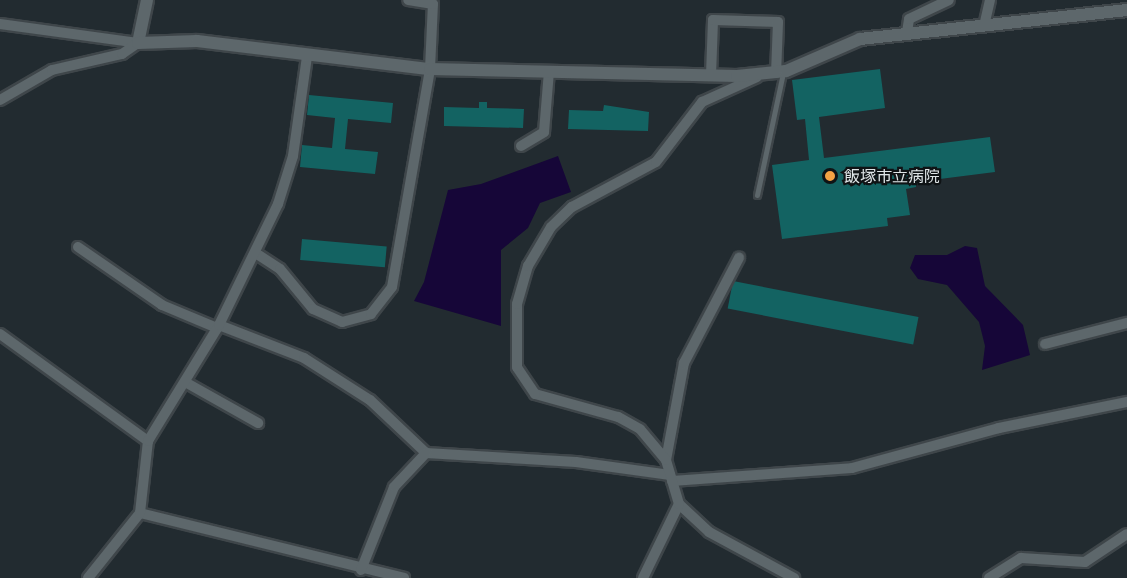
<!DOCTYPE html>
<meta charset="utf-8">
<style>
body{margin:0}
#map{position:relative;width:1127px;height:578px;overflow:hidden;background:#222b30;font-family:"Golos Text","Noto Sans JP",sans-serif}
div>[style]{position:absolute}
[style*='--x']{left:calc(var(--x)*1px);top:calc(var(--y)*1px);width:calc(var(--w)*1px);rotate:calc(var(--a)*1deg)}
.water>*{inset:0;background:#160638}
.building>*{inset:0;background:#136362;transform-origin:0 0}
.roads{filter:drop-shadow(2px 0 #3f464a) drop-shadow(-2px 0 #3f464a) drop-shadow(0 2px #3f464a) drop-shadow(0 -2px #3f464a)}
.service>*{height:5px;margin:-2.5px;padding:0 2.5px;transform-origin:2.5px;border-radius:2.5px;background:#5d676b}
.minor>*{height:10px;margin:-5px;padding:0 5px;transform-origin:5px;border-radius:5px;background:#5d676b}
.tertiary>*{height:12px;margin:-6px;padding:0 6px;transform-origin:6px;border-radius:6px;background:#5d676b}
.dots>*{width:16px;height:16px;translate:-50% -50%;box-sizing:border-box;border:3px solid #0f1315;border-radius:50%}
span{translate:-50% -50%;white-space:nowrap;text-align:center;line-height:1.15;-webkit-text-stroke:4.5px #0f1315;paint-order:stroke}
.poi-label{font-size:16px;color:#dfe5e7}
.left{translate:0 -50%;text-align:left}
</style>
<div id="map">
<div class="water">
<i style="clip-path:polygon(558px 156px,571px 192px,540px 203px,528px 228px,501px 250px,501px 326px,414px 301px,424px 282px,448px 190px,481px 184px)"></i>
<i style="clip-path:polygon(965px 246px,977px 248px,985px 286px,1023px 325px,1030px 355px,982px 370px,985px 346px,979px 322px,947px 285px,918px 279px,910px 268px,915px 255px,947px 255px)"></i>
</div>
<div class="building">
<i style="clip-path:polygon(880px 69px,885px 108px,819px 117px,824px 158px,990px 137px,995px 172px,916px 182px,916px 187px,906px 189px,910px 215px,887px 218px,888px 226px,782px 239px,772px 165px,809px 160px,805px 119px,797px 120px,792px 80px)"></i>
<i style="clip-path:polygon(309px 95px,393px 103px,391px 123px,348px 119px,345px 149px,378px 152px,375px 174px,300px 167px,302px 145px,332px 148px,335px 118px,307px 115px)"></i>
<i style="clip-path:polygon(479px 102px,487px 102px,487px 108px,524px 109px,523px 128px,444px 126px,444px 107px,479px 108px)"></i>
<i style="clip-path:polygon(604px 105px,649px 112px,648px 131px,568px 129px,569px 110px,603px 111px)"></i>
<i style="left:302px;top:239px;width:85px;height:21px;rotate:5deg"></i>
<i style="left:733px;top:281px;width:189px;height:28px;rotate:11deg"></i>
</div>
<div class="roads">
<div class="service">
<i style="--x:757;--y:195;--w:125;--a:-78"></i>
</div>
<div class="minor">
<i style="--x:0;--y:24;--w:139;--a:7.8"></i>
<i style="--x:984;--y:26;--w:27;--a:-77"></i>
<i style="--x:907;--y:32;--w:13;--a:-81"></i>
<i style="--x:909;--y:19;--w:44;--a:-25.4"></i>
<i style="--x:711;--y:75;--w:55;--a:-87.9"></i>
<i style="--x:713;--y:20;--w:65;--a:1.8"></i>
<i style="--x:778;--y:22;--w:51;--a:92.2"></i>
<i style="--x:0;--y:100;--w:60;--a:-30"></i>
<i style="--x:52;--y:70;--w:72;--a:-12.9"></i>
<i style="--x:122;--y:54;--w:19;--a:-35"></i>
<i style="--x:521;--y:146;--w:27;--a:-31"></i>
<i style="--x:544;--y:132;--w:61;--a:-85.3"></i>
<i style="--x:78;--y:247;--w:102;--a:34.6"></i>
<i style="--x:162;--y:305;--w:60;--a:22.7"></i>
<i style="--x:257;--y:254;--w:27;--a:33"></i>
<i style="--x:280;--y:269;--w:52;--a:50.5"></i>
<i style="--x:313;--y:309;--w:32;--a:24"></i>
<i style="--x:342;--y:322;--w:30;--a:-15"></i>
<i style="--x:371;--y:314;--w:34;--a:-52"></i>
<i style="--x:392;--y:287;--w:221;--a:-80.1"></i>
<i style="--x:430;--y:69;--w:65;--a:-87.4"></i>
<i style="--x:433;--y:4;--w:25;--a:-171"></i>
<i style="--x:219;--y:325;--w:91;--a:21.2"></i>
<i style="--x:304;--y:358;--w:78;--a:32.5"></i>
<i style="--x:370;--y:400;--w:77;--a:43.4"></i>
<i style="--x:426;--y:453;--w:150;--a:3.4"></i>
<i style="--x:576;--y:462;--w:95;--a:7.9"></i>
<i style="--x:0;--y:334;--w:183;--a:35.9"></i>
<i style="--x:1045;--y:344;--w:85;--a:-14.4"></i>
<i style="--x:185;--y:382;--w:84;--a:29.3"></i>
<i style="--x:666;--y:460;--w:99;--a:-79.5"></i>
<i style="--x:684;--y:363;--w:119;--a:-62.4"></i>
<i style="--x:672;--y:481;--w:180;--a:-4.1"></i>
<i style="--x:852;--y:468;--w:152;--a:-15.2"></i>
<i style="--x:999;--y:428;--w:131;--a:-11.5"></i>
<i style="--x:679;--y:504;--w:41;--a:43"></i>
<i style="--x:709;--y:532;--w:97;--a:28.4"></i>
<i style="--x:140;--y:513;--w:272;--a:13.8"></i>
<i style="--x:361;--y:570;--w:89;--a:-68.3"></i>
<i style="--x:394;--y:487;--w:47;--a:-46.7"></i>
<i style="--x:88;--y:578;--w:83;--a:-51.3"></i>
<i style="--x:140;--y:513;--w:72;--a:-83.7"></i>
<i style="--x:148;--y:441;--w:136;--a:-58.5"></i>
<i style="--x:219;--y:325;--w:135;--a:-64"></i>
<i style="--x:278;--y:204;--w:50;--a:-72.6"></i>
<i style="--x:293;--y:156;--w:100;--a:-82"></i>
<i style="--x:643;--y:578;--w:82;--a:-64.1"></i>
<i style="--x:679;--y:504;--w:46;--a:-106.5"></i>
<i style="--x:666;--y:460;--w:40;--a:-130"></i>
<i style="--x:640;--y:429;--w:25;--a:-151"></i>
<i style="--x:618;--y:417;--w:86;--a:-164.5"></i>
<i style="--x:535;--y:394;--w:32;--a:-124"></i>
<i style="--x:517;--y:367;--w:63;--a:-90"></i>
<i style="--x:517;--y:304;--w:40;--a:-74"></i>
<i style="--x:528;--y:266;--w:45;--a:-59.5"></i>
<i style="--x:551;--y:227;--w:29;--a:-44"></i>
<i style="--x:572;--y:207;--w:95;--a:-28.2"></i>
<i style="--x:656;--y:162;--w:76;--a:-52.5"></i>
<i style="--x:702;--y:102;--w:60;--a:-24.4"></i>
<i style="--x:989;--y:578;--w:38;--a:-32"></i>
<i style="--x:1021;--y:558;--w:64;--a:3.6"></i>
<i style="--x:1085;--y:562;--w:50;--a:-33.7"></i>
</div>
<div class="tertiary">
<i style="--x:147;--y:0;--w:44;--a:101.8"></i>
<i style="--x:138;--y:43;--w:59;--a:-1.9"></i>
<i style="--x:197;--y:41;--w:235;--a:6.9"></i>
<i style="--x:430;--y:69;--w:307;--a:1.3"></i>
<i style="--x:737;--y:76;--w:49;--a:-5.8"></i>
<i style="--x:786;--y:71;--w:81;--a:-23.4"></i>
<i style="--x:860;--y:39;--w:269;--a:-6.2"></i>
</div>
</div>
<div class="dots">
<i style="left:830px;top:176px;background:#f4a344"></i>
</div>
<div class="poi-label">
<span class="left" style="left:844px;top:176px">飯塚市立病院</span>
</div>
</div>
